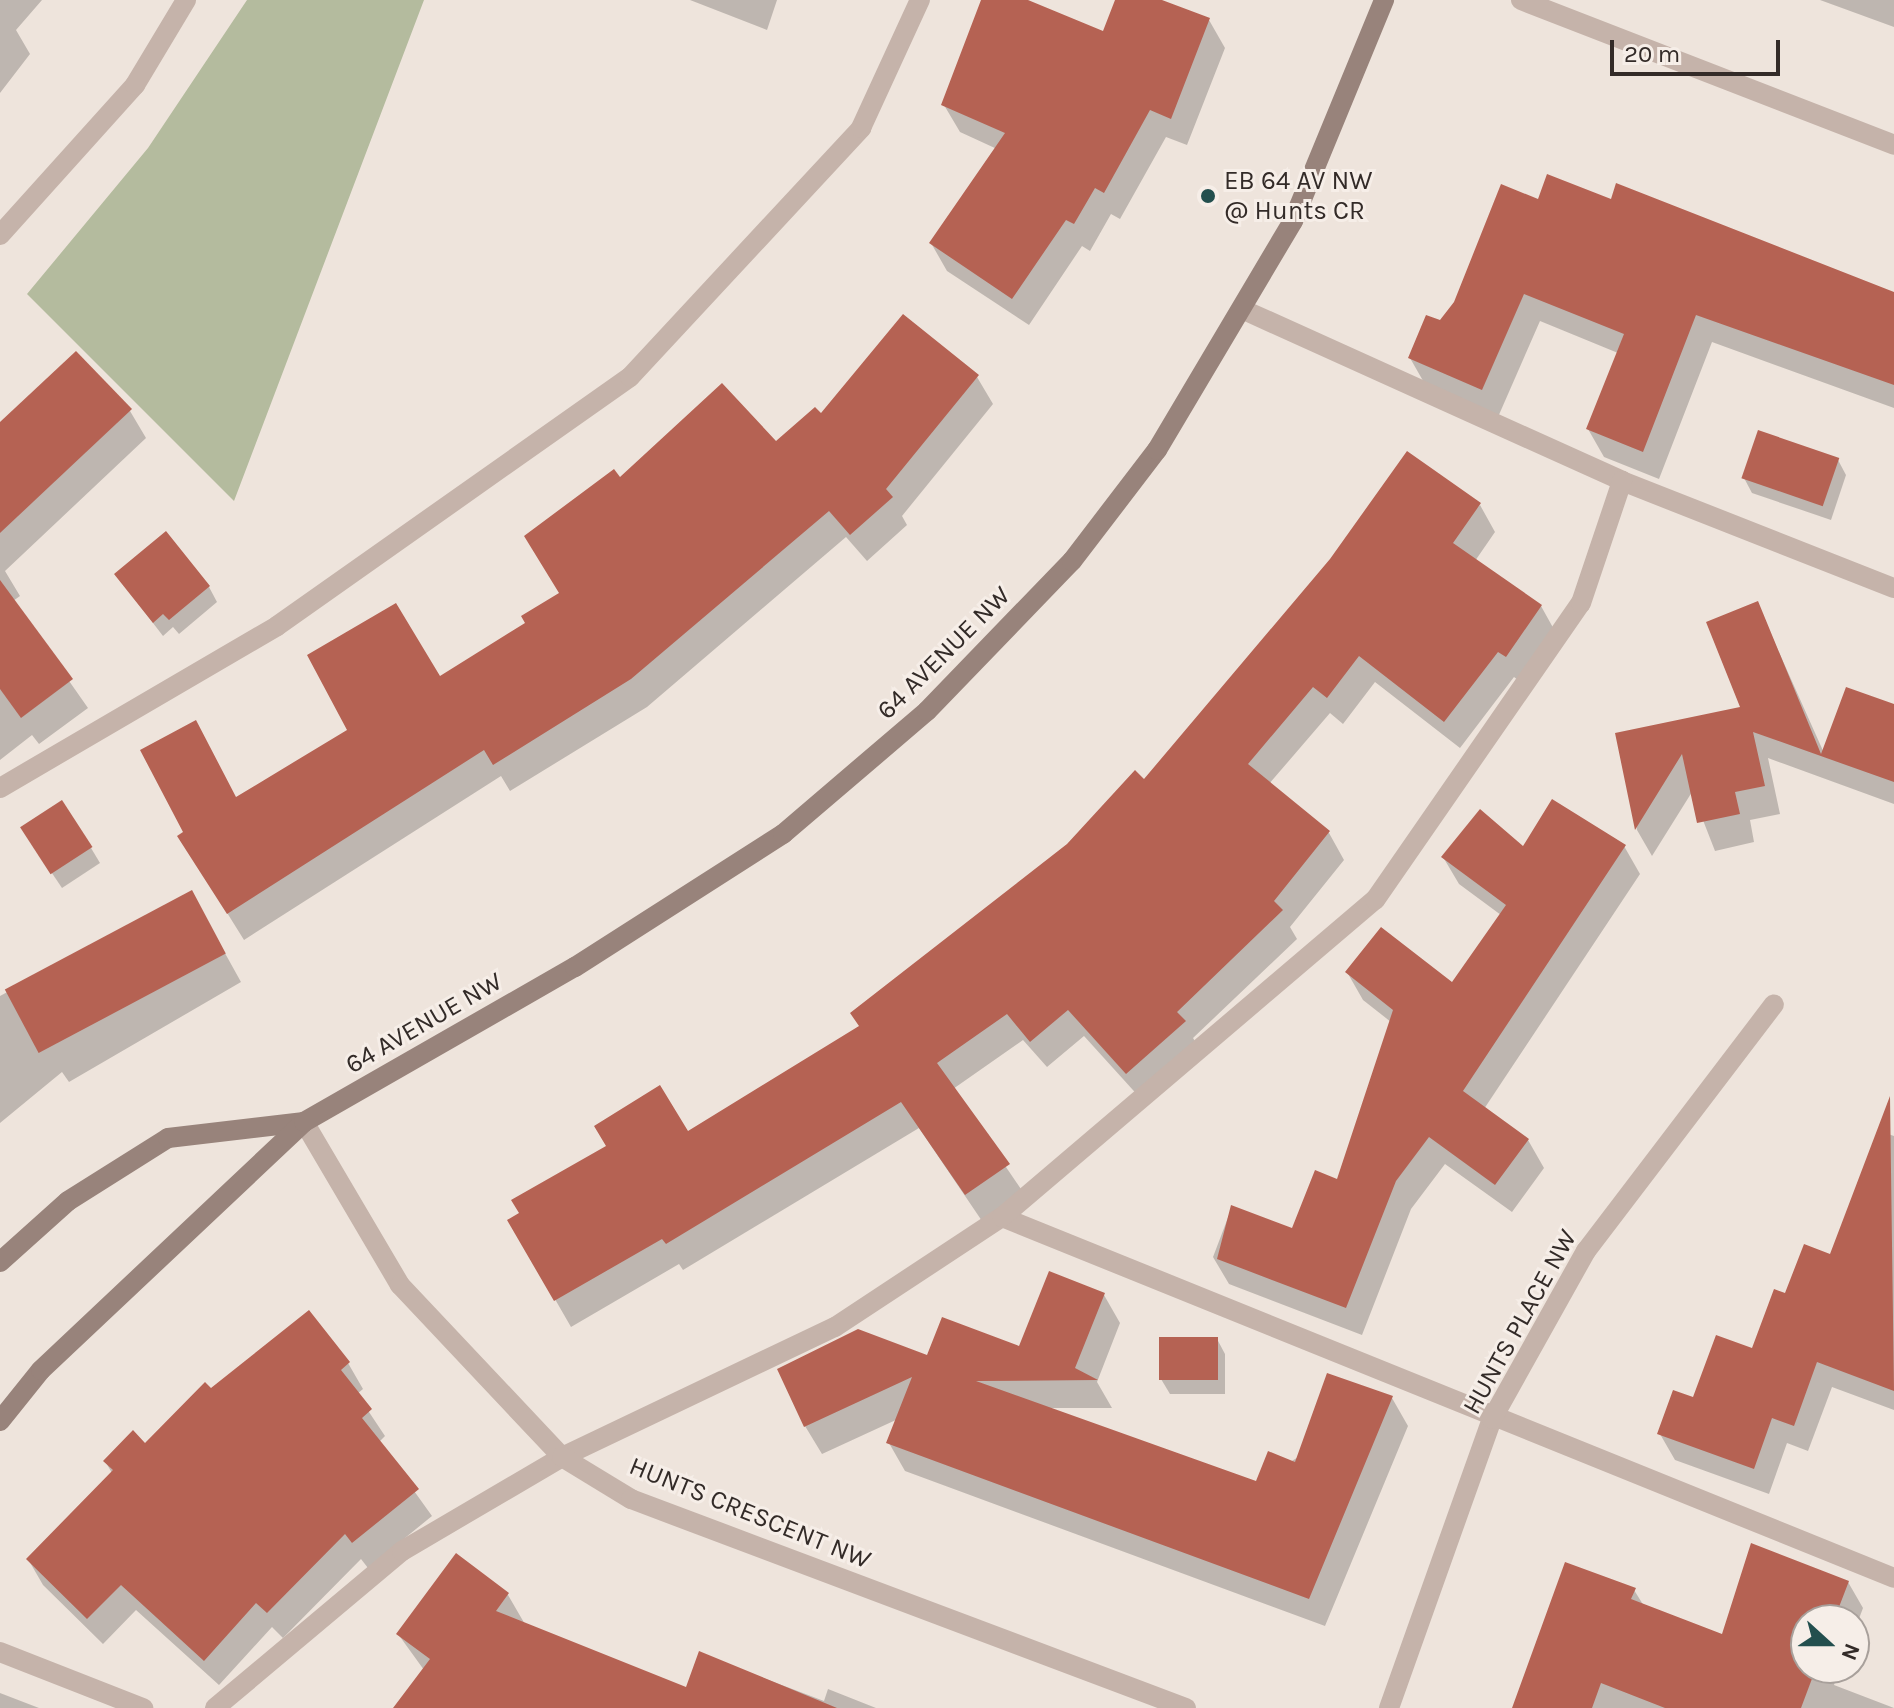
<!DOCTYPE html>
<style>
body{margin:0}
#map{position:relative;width:1894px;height:1708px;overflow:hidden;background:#eee4dc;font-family:Karla,sans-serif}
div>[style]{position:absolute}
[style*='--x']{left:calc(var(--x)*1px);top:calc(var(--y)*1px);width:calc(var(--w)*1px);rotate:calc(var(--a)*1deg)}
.green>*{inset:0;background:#b4bb9e}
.shadow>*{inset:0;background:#0003}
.building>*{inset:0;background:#b56253;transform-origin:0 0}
.lane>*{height:20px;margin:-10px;padding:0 10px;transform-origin:10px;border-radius:10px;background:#c5b3aa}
.street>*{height:20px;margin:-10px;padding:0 10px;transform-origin:10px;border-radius:10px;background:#c5b3aa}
.secondary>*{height:20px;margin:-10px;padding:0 10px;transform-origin:10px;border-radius:10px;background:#98837b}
.dots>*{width:22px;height:22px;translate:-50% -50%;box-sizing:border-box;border:4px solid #f6eee8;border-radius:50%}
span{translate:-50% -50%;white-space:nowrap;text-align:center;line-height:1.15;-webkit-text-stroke:6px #f6eee8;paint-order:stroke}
.poi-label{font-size:26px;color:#332b28}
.left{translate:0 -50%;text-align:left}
.street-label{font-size:26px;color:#332b28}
.north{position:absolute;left:1790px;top:1604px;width:80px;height:80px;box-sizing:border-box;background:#f6eee8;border:2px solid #a8a09b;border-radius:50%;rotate:111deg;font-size:22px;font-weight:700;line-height:32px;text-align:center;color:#332b28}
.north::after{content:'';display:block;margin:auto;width:28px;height:36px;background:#234f4e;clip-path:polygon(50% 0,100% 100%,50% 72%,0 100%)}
.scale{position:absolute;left:1610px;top:40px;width:170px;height:36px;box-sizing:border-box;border:4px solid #332b28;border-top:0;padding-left:10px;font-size:24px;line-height:28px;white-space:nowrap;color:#332b28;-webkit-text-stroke:6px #f6eee8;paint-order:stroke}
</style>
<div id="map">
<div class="green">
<i style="clip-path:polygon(247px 0,424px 0,234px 501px,27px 294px,148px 148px)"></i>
</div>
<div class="shadow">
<i style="clip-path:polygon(0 0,42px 0,16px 30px,30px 54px,0 93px)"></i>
<i style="clip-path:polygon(690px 0,777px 0,767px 30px)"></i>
<i style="clip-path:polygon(984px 0,1023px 0,1104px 33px,1117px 0,1156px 0,1209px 20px,1225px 48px,1187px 145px,1166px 137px,1120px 219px,1111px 214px,1090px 251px,1082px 246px,1029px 325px,947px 271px,931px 243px,997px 149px,960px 132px,944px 105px)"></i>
<i style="clip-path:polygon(1820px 0,1894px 0,1894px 27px)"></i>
<i style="clip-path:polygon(1539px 202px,1612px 202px,1894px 297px,1894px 408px,1712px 342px,1659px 479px,1604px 457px,1588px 429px,1618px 353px,1540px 321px,1498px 417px,1426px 386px,1410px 358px)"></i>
<i style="clip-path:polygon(977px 377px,993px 404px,902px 516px,907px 525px,867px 561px,846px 537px,647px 707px,510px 791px,501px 776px,244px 940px,196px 863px,186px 832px,196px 722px,236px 799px,528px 624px,561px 594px,620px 480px,776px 444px,821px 417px)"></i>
<i style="clip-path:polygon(130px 411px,146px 438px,5px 571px,20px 596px,13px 601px,88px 708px,39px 744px,32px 735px,0 760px,0 425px)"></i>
<i style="clip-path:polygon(1838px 460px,1846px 475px,1831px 520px,1752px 493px,1744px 478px)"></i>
<i style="clip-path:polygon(1480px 505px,1495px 532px,1475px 561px,1541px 606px,1556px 633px,1522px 683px,1514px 677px,1460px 748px,1375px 682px,1343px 724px,1330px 713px,1269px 784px,1329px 833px,1344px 860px,1290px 927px,1297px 939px,1193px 1038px,1200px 1049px,1142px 1100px,1084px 1036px,1047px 1067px,1023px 1040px,953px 1089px,1023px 1192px,982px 1221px,919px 1128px,683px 1270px,679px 1264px,571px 1327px,510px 1221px,687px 1134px,861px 1028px)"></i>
<i style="clip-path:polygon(116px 575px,209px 587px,217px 602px,179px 634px,173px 627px,163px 636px)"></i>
<i style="clip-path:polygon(1757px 603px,1824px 753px,1894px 707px,1894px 804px,1768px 758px,1780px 814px,1750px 820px,1754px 842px,1715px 851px,1692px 792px,1652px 856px,1637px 830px,1618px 735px,1743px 709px)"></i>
<i style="clip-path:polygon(31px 842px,91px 848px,100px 863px,62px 888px)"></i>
<i style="clip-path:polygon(1624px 846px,1640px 874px,1484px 1109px,1528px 1140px,1544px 1168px,1512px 1212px,1445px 1164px,1411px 1209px,1362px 1335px,1229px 1284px,1213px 1257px,1232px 1207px,1294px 1231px,1338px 1181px,1391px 1022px,1363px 1000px,1347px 972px,1452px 985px,1501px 915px,1459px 884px,1443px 857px)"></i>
<i style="clip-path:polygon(191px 892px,241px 982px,69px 1082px,62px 1072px,0 1123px,0 996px)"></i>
<i style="clip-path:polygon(1879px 1131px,1894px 1136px,1894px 1410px,1832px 1387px,1808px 1451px,1787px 1443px,1769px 1494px,1675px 1460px,1660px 1434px,1753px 1350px,1786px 1296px,1831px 1256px)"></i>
<i style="clip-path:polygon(1104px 1295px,1120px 1323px,1097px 1382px,1112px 1408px,1048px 1408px,1257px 1483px,1392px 1398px,1408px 1426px,1325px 1626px,905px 1471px,889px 1443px,898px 1419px,822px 1454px,805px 1426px,928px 1358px,1020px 1349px)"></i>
<i style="clip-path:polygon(1217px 1339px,1225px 1354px,1225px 1394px,1170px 1394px,1161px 1379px)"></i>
<i style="clip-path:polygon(348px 1363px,363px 1389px,357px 1394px,385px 1436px,379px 1442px,432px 1516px,368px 1568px,361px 1559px,283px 1638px,272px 1627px,219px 1685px,136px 1610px,103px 1644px,43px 1585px,28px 1559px,112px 1473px,105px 1461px,145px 1445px,211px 1391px)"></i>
<i style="clip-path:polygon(457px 1556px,508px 1595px,526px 1626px,687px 1689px,700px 1654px,824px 1701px,828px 1689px,876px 1708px,405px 1708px,424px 1670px,398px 1634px)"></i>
<i style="clip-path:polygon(1848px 1582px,1863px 1608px,1854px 1632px,1854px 1620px,1806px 1620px,1806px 1668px,1840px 1668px,1834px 1685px,1894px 1708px,1521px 1708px,1634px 1590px,1644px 1606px,1723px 1636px)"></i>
<i style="clip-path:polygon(0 1693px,39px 1708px,0 1708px)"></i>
</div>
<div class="building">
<i style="clip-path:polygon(981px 0,1028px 0,1103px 31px,1115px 0,1162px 0,1210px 18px,1171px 119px,1150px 110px,1104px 193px,1095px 188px,1074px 224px,1066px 220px,1012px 299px,929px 243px,1005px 133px,941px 105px)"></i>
<i style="clip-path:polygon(1547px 174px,1611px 199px,1616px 183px,1894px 292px,1894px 385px,1696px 315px,1643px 452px,1586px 429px,1624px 334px,1524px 294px,1482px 390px,1408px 358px,1426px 315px,1440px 320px,1454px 302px,1501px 184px,1538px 199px)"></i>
<i style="clip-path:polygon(903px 314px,979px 375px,886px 489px,893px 497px,850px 535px,829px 511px,631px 679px,493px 765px,484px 750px,227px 914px,177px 836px,183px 832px,140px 750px,196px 720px,236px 797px,347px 730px,307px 655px,396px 603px,440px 676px,525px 623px,521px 616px,559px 593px,524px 536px,614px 469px,620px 477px,722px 383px,776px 441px,815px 407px,821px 413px)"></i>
<i style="clip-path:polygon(76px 351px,132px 409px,0 533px,0 422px)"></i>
<i style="left:1758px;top:430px;width:86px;height:51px;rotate:19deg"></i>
<i style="clip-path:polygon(1407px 451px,1481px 503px,1453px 543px,1542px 605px,1506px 657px,1498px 652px,1444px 722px,1359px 656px,1327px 698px,1313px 687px,1248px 764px,1330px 831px,1274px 901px,1283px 910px,1177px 1012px,1186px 1021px,1126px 1074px,1068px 1010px,1030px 1042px,1007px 1014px,937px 1063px,1010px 1164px,965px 1195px,901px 1102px,666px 1244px,662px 1239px,554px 1301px,507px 1220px,519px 1213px,511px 1200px,606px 1146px,594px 1126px,660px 1085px,688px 1131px,859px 1026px,850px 1013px,1067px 844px,1135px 770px,1144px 779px,1330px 559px)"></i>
<i style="clip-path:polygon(166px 531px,210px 586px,169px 620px,163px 614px,153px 623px,114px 574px)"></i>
<i style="clip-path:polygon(0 580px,73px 679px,21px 718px,0 689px)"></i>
<i style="clip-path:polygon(1758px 601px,1821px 754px,1846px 687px,1894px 704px,1894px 782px,1753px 732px,1765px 786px,1735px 792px,1740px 814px,1697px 823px,1682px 754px,1635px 830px,1615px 733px,1740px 707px,1706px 622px)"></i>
<i style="clip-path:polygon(1552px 799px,1626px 845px,1463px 1091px,1529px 1139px,1495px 1185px,1429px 1137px,1396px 1181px,1346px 1308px,1217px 1259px,1231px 1205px,1292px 1228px,1315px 1170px,1337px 1179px,1393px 1010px,1345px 972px,1381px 927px,1452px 982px,1506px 905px,1441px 857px,1480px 809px,1523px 846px)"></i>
<i style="left:62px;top:800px;width:56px;height:50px;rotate:57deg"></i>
<i style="left:192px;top:890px;width:72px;height:212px;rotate:62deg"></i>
<i style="clip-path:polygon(1890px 1096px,1894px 1391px,1817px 1362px,1794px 1426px,1772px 1418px,1754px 1469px,1657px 1434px,1673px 1390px,1693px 1397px,1716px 1335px,1752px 1348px,1774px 1289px,1785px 1293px,1804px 1244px,1830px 1254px)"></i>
<i style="clip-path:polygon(1049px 1271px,1105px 1293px,1075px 1368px,1098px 1380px,976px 1381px,1256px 1481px,1268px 1451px,1295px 1462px,1327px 1373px,1393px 1396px,1309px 1599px,886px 1443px,912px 1377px,804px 1427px,777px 1369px,858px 1329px,927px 1355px,942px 1317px,1019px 1346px)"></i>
<i style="clip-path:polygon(309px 1310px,350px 1362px,341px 1370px,372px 1409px,362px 1418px,419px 1489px,352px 1543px,345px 1534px,267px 1613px,256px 1603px,204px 1661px,121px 1585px,87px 1619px,26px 1559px,113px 1470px,103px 1461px,133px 1430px,145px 1443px,205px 1382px,211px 1388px)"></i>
<i style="left:1159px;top:1337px;width:59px;height:43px"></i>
<i style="clip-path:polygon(1751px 1543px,1849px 1581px,1834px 1620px,1806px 1620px,1806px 1668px,1816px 1668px,1801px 1708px,1665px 1708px,1601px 1683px,1592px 1708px,1512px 1708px,1565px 1562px,1636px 1588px,1631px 1599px,1722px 1634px)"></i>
<i style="clip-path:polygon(456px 1553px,509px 1593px,496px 1611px,686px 1687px,699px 1651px,837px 1708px,393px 1708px,430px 1659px,396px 1634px)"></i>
</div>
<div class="lane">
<i style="--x:1246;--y:311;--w:413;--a:24.3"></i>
<i style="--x:1622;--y:481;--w:292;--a:21.5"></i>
<i style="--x:0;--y:788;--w:321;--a:-30.3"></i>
<i style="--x:277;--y:626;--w:432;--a:-35.2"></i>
<i style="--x:630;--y:377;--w:340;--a:-47.1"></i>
<i style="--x:861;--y:128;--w:141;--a:-65.3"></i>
<i style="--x:1002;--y:1217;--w:962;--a:22.03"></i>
<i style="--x:0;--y:1652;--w:154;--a:21.4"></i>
<i style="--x:215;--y:1708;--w:244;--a:-40"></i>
<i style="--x:402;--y:1551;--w:186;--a:-30.4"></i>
<i style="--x:562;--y:1457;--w:302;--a:-25.5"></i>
<i style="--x:835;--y:1327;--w:200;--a:-33.4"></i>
<i style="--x:1002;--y:1217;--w:490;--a:-40.4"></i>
<i style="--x:1375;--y:900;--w:361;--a:-55.3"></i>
<i style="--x:1581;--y:603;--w:129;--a:-71.4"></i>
</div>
<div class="street">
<i style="--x:1521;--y:0;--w:400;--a:21.2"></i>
<i style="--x:0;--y:235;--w:202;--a:-48"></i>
<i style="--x:135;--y:85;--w:99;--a:-59"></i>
<i style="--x:304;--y:1122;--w:189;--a:59.5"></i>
<i style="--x:400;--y:1285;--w:236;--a:46.7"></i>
<i style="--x:562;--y:1457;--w:81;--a:31.3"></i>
<i style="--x:631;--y:1499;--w:593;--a:20.64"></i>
<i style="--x:1389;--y:1708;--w:307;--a:-70.4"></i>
<i style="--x:1492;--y:1419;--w:193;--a:-60.8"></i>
<i style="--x:1586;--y:1251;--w:310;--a:-52.7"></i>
</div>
<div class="secondary">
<i style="--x:0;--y:1262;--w:91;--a:-41.9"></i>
<i style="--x:68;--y:1201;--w:118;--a:-32.2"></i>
<i style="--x:168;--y:1138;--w:137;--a:-6.7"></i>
<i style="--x:0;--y:1421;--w:65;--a:-51.2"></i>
<i style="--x:41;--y:1370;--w:361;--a:-43.3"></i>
<i style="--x:304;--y:1122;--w:312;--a:-29.8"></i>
<i style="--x:575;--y:967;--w:247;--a:-32.6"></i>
<i style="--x:783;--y:834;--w:189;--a:-40.5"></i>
<i style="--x:927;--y:711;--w:209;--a:-46"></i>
<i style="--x:1072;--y:561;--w:140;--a:-52.6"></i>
<i style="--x:1157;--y:450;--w:266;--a:-59.3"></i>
<i style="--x:1293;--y:221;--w:239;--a:-67.6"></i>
</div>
<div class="dots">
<i style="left:1208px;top:196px;background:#234f4e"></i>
</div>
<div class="poi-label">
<span class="left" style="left:1224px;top:196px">EB 64 AV NW<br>@ Hunts CR</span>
</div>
<div class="street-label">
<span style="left:944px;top:653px;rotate:-45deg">64 AVENUE NW</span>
<span style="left:424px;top:1023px;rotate:-30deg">64 AVENUE NW</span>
<span style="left:1520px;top:1322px;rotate:-61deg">HUNTS PLACE NW</span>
<span style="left:750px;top:1513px;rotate:22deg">HUNTS CRESCENT NW</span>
</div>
<div class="north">N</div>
<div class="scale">20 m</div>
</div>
